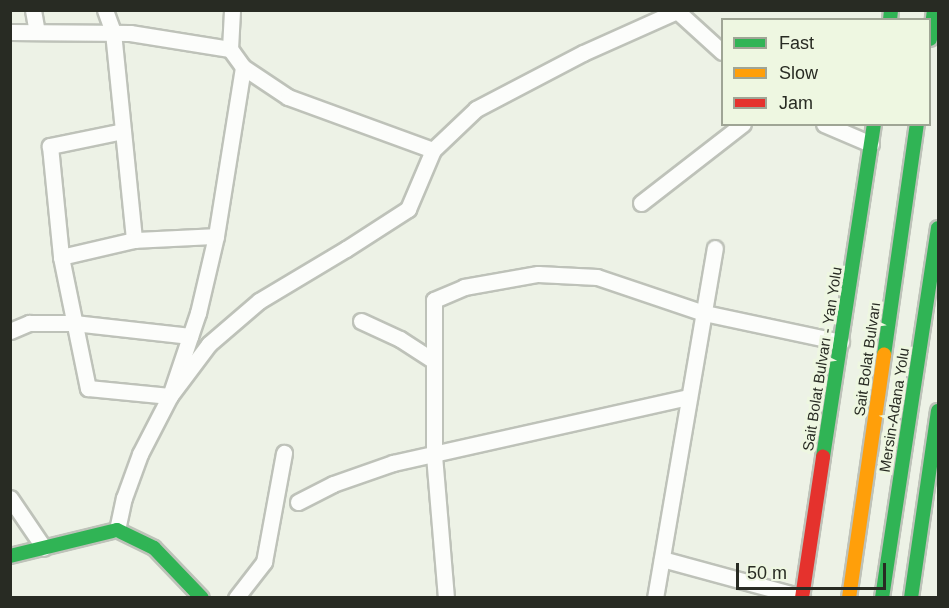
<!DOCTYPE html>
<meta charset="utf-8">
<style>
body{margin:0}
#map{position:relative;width:949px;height:608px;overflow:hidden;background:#edf2e6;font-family:Arial,sans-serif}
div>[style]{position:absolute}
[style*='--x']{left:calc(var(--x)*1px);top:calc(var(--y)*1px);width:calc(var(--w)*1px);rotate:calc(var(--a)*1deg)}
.roads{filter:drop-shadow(2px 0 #bec2b9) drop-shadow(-2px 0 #bec2b9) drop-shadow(0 2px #bec2b9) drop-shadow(0 -2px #bec2b9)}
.street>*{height:15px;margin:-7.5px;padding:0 7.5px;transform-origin:7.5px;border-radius:7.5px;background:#fcfdfb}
.fast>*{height:14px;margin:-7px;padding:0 7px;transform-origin:7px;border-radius:7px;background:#30b455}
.slow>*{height:14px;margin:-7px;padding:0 7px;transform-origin:7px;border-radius:7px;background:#ff9f0a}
.jam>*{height:14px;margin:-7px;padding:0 7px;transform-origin:7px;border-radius:7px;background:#e5322d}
span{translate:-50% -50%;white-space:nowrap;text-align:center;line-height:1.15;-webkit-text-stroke:6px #eef7e1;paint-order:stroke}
.street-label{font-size:15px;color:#282b23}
.frame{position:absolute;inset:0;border:12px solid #282b23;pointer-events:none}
.legend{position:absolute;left:721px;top:18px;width:210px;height:108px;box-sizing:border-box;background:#eef7e1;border:2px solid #9fa595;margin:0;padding:8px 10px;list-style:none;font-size:18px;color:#282b23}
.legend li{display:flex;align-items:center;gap:12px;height:30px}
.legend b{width:30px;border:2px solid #9fa595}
.scale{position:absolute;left:736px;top:563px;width:150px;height:27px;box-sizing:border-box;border:3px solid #282b23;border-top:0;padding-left:8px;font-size:18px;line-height:21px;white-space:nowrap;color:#282b23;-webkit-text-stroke:4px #eef7e1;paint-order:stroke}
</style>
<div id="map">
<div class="roads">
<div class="street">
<i style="--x:33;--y:10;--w:22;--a:80"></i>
<i style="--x:105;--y:10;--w:23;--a:70"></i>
<i style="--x:113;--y:32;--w:209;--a:84.2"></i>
<i style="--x:677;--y:11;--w:61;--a:42.3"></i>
<i style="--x:10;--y:32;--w:120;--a:0.5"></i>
<i style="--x:130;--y:33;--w:101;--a:9.1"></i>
<i style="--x:230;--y:49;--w:22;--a:54"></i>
<i style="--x:243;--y:67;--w:54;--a:33.7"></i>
<i style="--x:288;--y:97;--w:154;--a:20.1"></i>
<i style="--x:230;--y:49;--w:39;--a:-87"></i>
<i style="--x:824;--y:124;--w:51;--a:23.1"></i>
<i style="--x:123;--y:131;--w:75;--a:168.4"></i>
<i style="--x:50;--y:146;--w:112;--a:84.3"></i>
<i style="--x:61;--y:257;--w:134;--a:78.4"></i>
<i style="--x:88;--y:388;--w:82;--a:5.6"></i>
<i style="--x:170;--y:396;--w:88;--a:-71.4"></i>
<i style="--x:198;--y:313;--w:79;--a:-76.8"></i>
<i style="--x:216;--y:236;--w:171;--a:-80.9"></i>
<i style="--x:641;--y:203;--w:129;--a:-37.8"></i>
<i style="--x:61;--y:257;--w:75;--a:-13.1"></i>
<i style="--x:134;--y:240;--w:82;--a:-2.8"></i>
<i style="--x:361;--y:321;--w:43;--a:24.8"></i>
<i style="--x:400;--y:339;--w:40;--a:32.9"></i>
<i style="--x:10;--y:331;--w:21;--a:-23"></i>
<i style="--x:29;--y:323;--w:45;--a:0"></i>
<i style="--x:74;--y:323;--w:117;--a:6.4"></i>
<i style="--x:10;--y:498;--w:60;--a:55.8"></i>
<i style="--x:298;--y:502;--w:39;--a:-27"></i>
<i style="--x:333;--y:484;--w:64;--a:-19.3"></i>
<i style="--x:393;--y:463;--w:303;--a:-12.6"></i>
<i style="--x:117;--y:530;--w:33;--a:-78"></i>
<i style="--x:124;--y:498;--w:47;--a:-70"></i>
<i style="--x:140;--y:454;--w:65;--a:-62.7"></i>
<i style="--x:170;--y:396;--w:65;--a:-53.1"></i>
<i style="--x:209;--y:344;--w:66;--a:-40.7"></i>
<i style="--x:259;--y:301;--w:101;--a:-30.9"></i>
<i style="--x:346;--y:249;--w:74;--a:-32.8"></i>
<i style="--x:408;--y:209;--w:64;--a:-67"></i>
<i style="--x:433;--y:150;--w:59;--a:-43.6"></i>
<i style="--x:476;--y:109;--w:121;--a:-27.6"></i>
<i style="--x:583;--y:53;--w:105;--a:-24.1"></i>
<i style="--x:662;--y:559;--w:145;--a:15.2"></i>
<i style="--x:236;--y:598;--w:46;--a:-52.1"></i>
<i style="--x:264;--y:562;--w:111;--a:-79.6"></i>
<i style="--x:446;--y:598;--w:144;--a:-94.8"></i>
<i style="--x:434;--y:454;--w:154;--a:-90"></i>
<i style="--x:434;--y:300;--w:33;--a:-23"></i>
<i style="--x:464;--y:287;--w:75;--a:-10"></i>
<i style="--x:538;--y:274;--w:59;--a:2.9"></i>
<i style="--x:597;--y:277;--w:113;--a:18.6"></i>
<i style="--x:704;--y:313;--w:140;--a:12"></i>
<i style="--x:655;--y:598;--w:355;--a:-80.3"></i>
</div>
<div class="fast">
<i style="--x:890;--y:20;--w:10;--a:-84"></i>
<i style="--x:930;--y:39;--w:29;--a:-82"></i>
<i style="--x:884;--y:355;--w:233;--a:-81.9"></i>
<i style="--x:823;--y:457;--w:337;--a:-81.3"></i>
<i style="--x:10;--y:556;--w:110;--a:-13.7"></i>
<i style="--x:117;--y:530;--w:41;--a:25.9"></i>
<i style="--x:154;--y:548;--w:69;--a:46.2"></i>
<i style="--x:882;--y:598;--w:374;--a:-81.4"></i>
<i style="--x:911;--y:598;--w:189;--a:-81.8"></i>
</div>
<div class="slow">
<i style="--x:849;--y:598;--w:246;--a:-81.8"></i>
</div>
<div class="jam">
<i style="--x:802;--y:598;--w:143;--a:-81.5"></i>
</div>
</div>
<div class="street-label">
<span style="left:822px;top:359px;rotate:-81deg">Sait Bolat Bulvarı - Yan Yolu</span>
<span style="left:867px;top:359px;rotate:-82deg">Sait Bolat Bulvarı</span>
<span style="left:894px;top:410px;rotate:-81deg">Mersin-Adana Yolu</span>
</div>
<div class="frame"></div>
<ul class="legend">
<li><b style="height:8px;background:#30b455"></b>Fast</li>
<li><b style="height:8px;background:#ff9f0a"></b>Slow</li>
<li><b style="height:8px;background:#e5322d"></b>Jam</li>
</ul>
<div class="scale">50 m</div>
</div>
